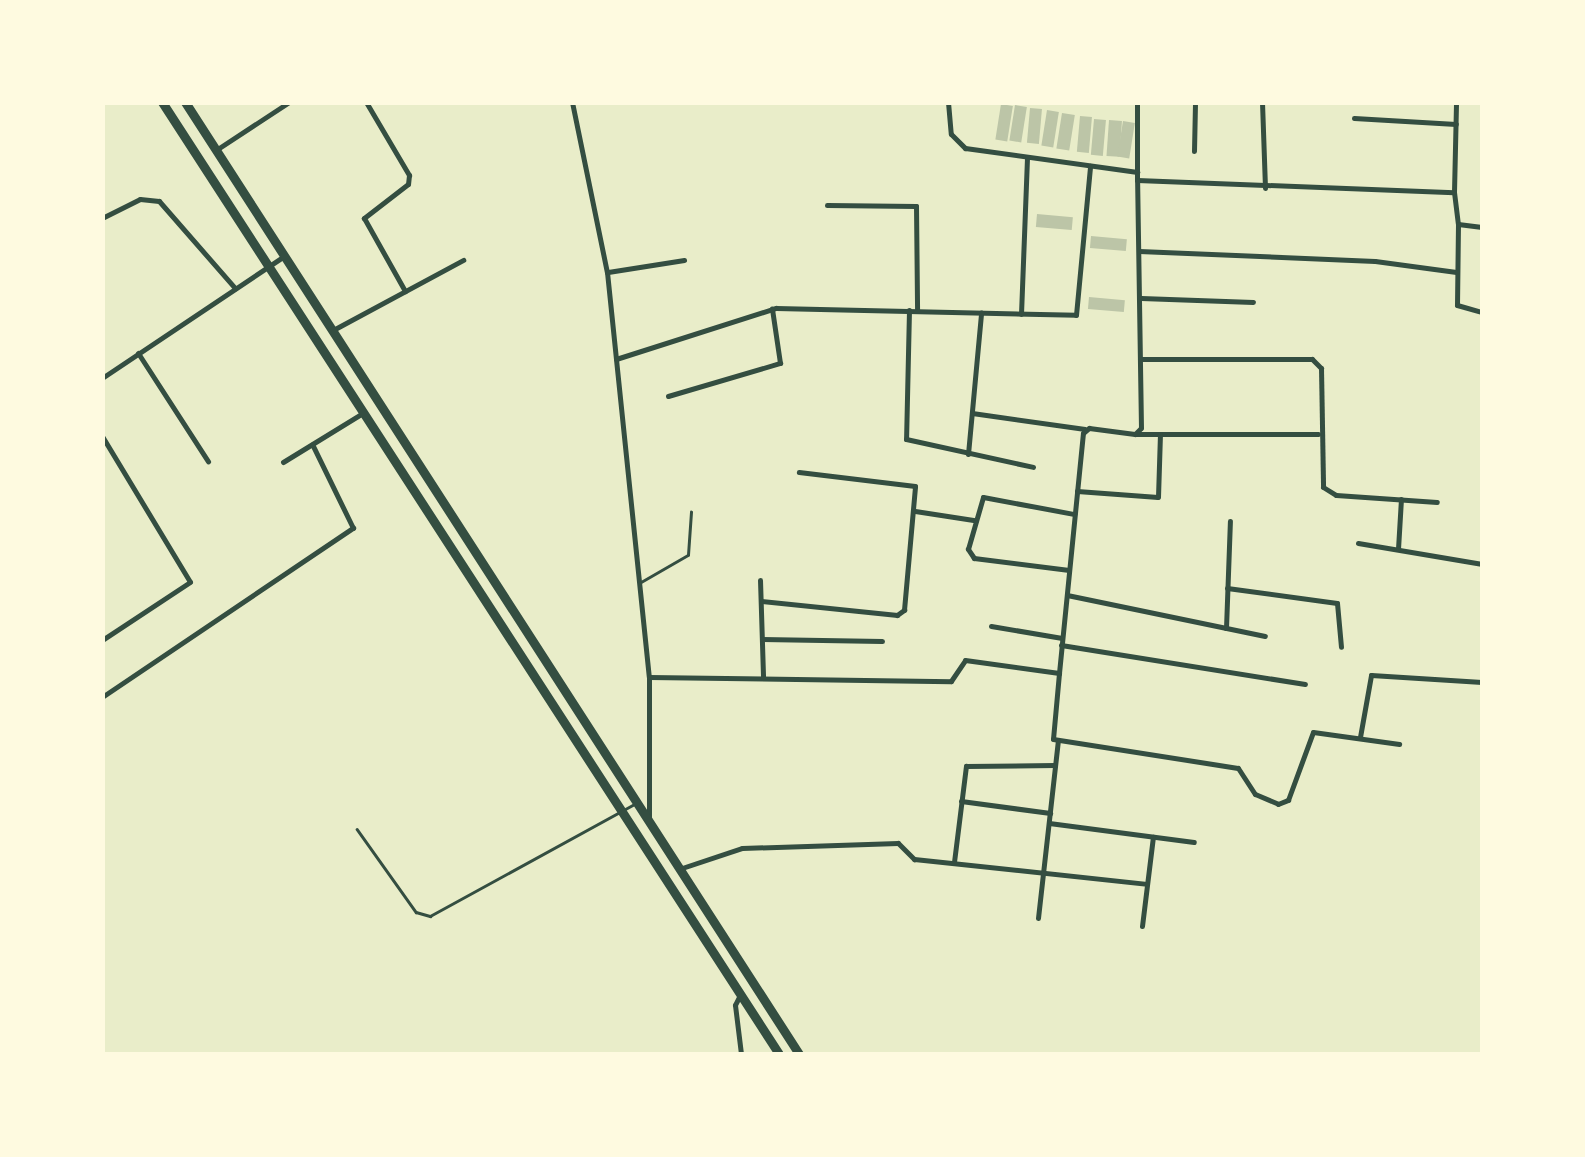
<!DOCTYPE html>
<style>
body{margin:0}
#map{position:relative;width:1585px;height:1157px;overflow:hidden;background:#e9edc9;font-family:"Roboto Condensed",sans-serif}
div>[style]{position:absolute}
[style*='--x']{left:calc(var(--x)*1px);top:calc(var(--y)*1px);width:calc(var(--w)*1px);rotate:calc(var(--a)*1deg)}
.building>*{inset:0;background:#bcc5a7;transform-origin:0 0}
.service>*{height:2.5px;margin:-1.25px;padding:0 1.25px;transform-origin:1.25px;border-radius:1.25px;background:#344e41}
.minor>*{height:5px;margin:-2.5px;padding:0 2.5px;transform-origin:2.5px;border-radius:2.5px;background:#344e41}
.trunk>*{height:9px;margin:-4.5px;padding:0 4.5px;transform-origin:4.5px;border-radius:4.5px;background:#344e41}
span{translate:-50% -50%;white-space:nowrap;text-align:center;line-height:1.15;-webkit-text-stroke:9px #fefae0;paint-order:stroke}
.frame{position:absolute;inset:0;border:105px solid #fefae0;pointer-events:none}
</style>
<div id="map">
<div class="building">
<i style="left:1001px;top:104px;width:12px;height:36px;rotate:9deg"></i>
<i style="left:1015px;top:105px;width:12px;height:36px;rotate:9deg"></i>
<i style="left:1030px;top:108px;width:12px;height:35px;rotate:5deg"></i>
<i style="left:1047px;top:110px;width:12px;height:36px;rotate:9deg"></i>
<i style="left:1062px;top:113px;width:13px;height:36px;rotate:9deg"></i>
<i style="left:1080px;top:116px;width:12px;height:36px;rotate:5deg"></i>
<i style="left:1094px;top:119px;width:12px;height:36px;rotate:5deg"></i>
<i style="left:1109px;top:120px;width:13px;height:36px;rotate:4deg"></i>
<i style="left:1123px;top:121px;width:12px;height:36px;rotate:9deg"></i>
<i style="left:1037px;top:214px;width:36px;height:13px;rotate:5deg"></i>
<i style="left:1091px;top:236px;width:36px;height:12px;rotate:5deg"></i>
<i style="left:1089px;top:297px;width:36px;height:12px;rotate:5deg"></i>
</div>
<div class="service">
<i style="--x:641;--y:582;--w:54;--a:-29.9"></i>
<i style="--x:688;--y:555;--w:43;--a:-86"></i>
<i style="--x:357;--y:829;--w:102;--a:54.6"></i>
<i style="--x:416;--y:912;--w:15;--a:16"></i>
<i style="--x:430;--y:916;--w:231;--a:-28.7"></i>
</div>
<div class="minor">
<i style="--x:366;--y:102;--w:85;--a:59.5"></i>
<i style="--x:409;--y:175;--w:9;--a:96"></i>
<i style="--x:408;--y:184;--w:56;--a:142.3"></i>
<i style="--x:364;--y:218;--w:84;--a:60.7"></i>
<i style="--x:572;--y:102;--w:174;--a:78.4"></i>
<i style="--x:607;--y:272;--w:407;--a:84.1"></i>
<i style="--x:649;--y:677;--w:140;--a:90"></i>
<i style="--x:948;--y:102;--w:32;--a:85"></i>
<i style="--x:951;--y:134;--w:20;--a:45"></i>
<i style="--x:965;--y:148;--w:174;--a:7.9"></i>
<i style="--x:1137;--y:102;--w:78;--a:90"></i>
<i style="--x:1137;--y:180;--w:317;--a:2.2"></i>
<i style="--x:1454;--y:192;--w:32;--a:83"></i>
<i style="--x:1458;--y:224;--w:24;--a:7"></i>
<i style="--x:1262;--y:102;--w:86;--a:88"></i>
<i style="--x:1354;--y:118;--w:102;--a:3.4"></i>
<i style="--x:216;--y:150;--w:87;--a:-33.3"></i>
<i style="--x:1194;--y:151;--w:49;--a:-88.8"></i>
<i style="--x:1454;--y:192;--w:90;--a:-88.7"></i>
<i style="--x:827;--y:205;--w:89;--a:0.6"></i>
<i style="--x:916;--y:206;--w:104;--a:89.4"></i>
<i style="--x:102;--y:218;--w:42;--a:-26.6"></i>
<i style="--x:140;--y:199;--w:19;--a:6"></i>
<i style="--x:159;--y:201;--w:116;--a:48.9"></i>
<i style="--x:1458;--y:224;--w:81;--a:90.7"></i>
<i style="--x:1457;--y:305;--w:26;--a:16"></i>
<i style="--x:1139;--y:251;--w:236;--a:2.4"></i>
<i style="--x:1375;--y:261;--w:82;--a:7.7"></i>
<i style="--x:608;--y:272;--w:77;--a:-9"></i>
<i style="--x:1141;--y:298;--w:112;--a:2"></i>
<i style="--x:909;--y:310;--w:129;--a:91.3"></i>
<i style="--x:906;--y:439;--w:130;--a:12.4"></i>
<i style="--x:1021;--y:314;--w:157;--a:-87.8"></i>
<i style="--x:333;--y:330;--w:148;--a:-28.3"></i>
<i style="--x:138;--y:353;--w:129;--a:57.1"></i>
<i style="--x:616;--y:359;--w:168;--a:-17.7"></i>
<i style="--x:776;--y:308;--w:300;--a:1.3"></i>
<i style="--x:1076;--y:315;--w:150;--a:-84.6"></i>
<i style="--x:1140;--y:359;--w:172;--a:0"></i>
<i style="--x:1312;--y:359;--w:13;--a:45"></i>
<i style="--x:1321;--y:368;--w:119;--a:89"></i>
<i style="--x:1323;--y:487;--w:15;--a:32"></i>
<i style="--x:1336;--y:495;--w:101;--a:4"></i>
<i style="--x:102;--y:378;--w:219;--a:-33.8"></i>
<i style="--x:668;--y:396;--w:117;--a:-16.4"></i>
<i style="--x:780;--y:363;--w:55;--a:-98.4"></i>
<i style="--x:972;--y:413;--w:114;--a:8.1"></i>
<i style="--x:1136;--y:434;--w:182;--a:0"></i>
<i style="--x:102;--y:436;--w:170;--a:58.9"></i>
<i style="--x:190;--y:582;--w:105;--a:146.6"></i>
<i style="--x:968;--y:454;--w:142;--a:-84.7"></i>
<i style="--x:283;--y:462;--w:92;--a:-31.6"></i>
<i style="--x:1077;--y:491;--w:81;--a:4.2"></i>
<i style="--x:1158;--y:497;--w:63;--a:-88.2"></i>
<i style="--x:915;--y:511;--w:59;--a:8.8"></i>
<i style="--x:1358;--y:543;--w:126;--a:9.6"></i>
<i style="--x:1398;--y:549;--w:50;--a:-86.6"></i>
<i style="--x:1069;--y:570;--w:96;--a:-172.8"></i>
<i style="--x:974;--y:558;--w:11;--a:-124"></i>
<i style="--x:968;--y:549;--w:54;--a:-73.9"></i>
<i style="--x:983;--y:497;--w:93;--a:10.6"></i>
<i style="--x:760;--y:580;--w:98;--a:88.2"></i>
<i style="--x:1227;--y:588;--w:111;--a:7.8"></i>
<i style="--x:1337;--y:603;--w:44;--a:84.8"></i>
<i style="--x:1067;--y:595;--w:202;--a:11.7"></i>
<i style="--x:761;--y:601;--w:137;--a:5.9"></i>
<i style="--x:897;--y:615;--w:9;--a:-36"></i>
<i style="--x:904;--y:610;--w:124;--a:-84.9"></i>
<i style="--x:915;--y:486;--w:117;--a:-173.1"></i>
<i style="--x:991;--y:626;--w:72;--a:9.6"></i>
<i style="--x:1226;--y:628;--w:107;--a:-87.9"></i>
<i style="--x:762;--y:639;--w:120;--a:1"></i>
<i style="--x:1061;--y:645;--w:247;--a:9.1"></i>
<i style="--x:1059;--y:673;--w:66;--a:95.2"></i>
<i style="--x:1053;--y:739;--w:187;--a:8.9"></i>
<i style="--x:1238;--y:768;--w:31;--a:57"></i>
<i style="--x:1255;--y:794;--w:25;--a:23"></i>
<i style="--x:1278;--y:804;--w:11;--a:-22"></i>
<i style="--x:1288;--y:800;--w:72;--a:-69.8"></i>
<i style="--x:1313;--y:732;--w:87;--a:7.9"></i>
<i style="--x:649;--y:677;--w:302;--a:0.8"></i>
<i style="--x:951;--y:681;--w:25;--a:-56"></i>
<i style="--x:965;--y:660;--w:95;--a:7.9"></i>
<i style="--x:1059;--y:673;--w:241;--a:-84.3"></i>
<i style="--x:1083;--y:433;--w:8;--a:-40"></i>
<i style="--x:1089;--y:428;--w:46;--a:7.4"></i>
<i style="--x:1135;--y:434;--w:8;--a:-45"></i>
<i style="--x:1141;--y:428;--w:248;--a:-90.9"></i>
<i style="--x:102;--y:697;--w:303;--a:-34"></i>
<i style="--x:353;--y:528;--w:93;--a:-116"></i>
<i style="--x:1360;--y:737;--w:63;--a:-79.9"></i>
<i style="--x:1371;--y:675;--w:111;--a:3.6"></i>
<i style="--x:961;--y:801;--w:90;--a:7.7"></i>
<i style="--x:1049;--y:823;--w:146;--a:7.5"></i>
<i style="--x:954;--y:862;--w:97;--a:-82.9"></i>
<i style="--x:966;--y:766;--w:89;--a:-0.6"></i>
<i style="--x:679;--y:869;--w:66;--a:-18.4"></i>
<i style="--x:742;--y:848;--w:156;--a:-1.8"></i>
<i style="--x:898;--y:843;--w:23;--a:45"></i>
<i style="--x:914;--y:859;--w:234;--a:6.1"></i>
<i style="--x:1038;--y:918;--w:178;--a:-83.6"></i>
<i style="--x:1142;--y:926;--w:90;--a:-83"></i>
<i style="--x:740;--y:995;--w:11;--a:117"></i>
<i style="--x:735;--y:1005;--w:49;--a:83"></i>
</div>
<div class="trunk">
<i style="--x:162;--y:102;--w:1134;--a:57.05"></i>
<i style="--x:185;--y:102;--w:1133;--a:57.18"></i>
</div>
<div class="frame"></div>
</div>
